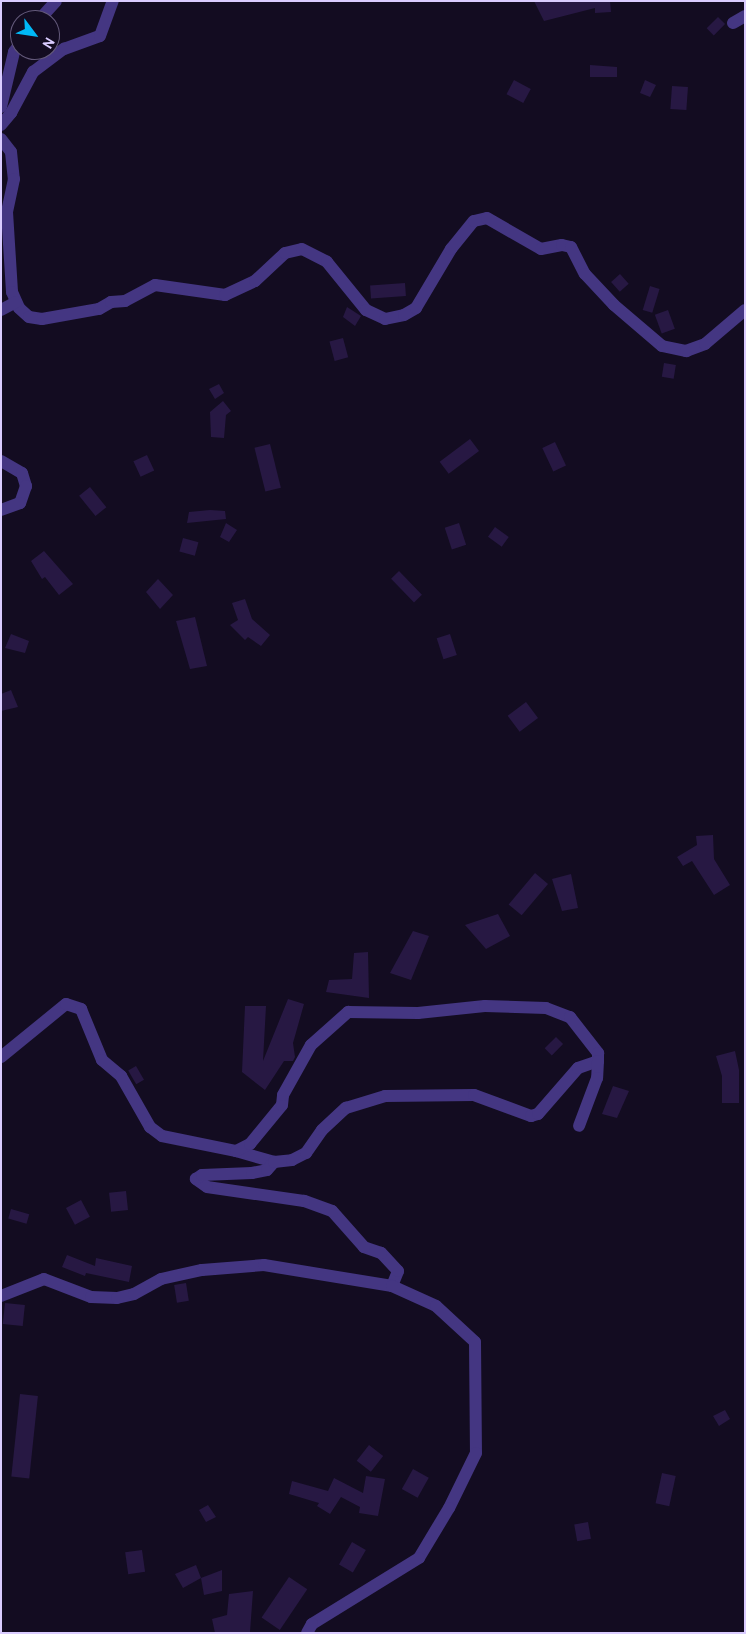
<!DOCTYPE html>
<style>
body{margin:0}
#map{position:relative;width:746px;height:1634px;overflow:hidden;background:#130c21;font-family:Overpass,sans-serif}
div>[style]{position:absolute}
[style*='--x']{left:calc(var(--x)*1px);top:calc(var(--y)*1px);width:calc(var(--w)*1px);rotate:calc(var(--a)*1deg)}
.building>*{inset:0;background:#271843;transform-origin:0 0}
.minor>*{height:12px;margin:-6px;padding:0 6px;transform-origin:6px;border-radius:6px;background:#443682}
span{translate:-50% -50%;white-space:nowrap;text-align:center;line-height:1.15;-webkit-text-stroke:5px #130c21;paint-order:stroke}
.frame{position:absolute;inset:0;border:2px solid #daccff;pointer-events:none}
.north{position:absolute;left:10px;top:10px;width:50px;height:50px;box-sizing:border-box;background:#130c21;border:1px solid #63597a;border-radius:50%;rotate:121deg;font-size:14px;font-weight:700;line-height:20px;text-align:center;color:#daccff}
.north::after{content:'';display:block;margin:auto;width:18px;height:22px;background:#00b9f7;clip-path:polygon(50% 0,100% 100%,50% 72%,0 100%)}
</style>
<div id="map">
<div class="building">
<i style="clip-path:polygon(534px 1px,610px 1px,611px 12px,595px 13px,595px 8px,544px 21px)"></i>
<i style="left:718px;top:17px;width:10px;height:16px;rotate:45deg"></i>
<i style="clip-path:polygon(590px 65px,617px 67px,617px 77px,590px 77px)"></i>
<i style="left:514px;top:80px;width:19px;height:16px;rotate:28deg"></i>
<i style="clip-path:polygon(645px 80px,656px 85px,650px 97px,640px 93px)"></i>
<i style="left:672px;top:86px;width:16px;height:23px;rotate:4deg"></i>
<i style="left:620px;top:274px;width:13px;height:12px;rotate:48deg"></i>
<i style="left:405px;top:283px;width:13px;height:35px;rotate:86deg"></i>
<i style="left:650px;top:286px;width:10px;height:25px;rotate:17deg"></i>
<i style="clip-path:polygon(347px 307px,361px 316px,355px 326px,343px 317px)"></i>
<i style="left:668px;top:310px;width:20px;height:14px;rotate:70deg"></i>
<i style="left:343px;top:338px;width:20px;height:14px;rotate:75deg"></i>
<i style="left:664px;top:363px;width:12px;height:14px;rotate:9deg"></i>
<i style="clip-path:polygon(219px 384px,224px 393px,215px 399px,209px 389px)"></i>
<i style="clip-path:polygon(223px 401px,231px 411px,226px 415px,224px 438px,211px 437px,210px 412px)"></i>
<i style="left:470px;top:439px;width:15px;height:38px;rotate:53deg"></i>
<i style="left:555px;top:442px;width:26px;height:14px;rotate:65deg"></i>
<i style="left:270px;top:444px;width:45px;height:16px;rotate:76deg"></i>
<i style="left:147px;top:455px;width:17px;height:15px;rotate:65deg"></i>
<i style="left:90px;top:487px;width:26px;height:14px;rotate:51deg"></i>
<i style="clip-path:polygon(210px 510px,225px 511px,226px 519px,187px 523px,189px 512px)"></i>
<i style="clip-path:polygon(226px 523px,237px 530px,229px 542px,220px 537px)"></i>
<i style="left:459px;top:523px;width:23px;height:15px;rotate:72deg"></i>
<i style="left:495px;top:527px;width:17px;height:12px;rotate:36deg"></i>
<i style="left:183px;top:538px;width:16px;height:14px;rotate:15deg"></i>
<i style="clip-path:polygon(44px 551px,73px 584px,59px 595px,45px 577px,42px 579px,31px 561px)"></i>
<i style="left:399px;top:571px;width:33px;height:11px;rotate:46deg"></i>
<i style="clip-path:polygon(158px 579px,173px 595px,160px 609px,146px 592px)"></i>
<i style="clip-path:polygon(245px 599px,252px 619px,270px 635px,261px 646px,248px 637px,245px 640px,230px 625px,238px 620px,232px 603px)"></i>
<i style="clip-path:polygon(195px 617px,207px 666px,190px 669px,176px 621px)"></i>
<i style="clip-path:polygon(11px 634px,29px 641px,25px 653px,5px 648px)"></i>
<i style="left:450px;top:634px;width:22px;height:14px;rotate:72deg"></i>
<i style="clip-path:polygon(11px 690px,18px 707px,1px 711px,1px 694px)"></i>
<i style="left:526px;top:702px;width:20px;height:23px;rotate:53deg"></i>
<i style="clip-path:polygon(713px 835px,714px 859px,730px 885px,714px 895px,692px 861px,683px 866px,677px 857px,697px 845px,696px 836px)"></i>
<i style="left:535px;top:873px;width:17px;height:41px;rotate:40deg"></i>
<i style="clip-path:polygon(571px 874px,578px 908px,562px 911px,552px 879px)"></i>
<i style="clip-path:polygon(498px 914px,510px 936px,486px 949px,465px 925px)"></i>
<i style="clip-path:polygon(413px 931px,429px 936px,411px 980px,390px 973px)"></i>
<i style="clip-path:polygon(368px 952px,369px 998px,326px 992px,329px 980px,352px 979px,354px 953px)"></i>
<i style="clip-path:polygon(288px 999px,304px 1004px,293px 1043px,295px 1057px,293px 1061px,284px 1061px,265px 1090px,242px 1072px,245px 1006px,266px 1006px,263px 1061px)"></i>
<i style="left:556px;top:1037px;width:10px;height:16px;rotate:45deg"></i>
<i style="clip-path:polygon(735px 1051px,739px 1070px,739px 1103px,722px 1103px,722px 1076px,716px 1056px)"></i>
<i style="left:136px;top:1066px;width:16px;height:9px;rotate:60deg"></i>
<i style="clip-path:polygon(613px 1086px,629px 1091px,617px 1118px,602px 1114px)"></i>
<i style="left:126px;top:1191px;width:19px;height:17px;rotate:84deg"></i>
<i style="left:81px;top:1200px;width:19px;height:17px;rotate:62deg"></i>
<i style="left:11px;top:1209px;width:19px;height:10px;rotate:16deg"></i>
<i style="clip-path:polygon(67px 1255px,95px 1266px,96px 1258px,132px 1266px,129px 1282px,86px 1273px,85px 1276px,62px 1267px)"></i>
<i style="left:186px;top:1283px;width:18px;height:12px;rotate:81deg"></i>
<i style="left:5px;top:1303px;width:20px;height:21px;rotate:6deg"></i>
<i style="left:20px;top:1394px;width:18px;height:83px;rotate:6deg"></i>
<i style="clip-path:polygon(725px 1410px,730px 1419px,719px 1426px,713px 1416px)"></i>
<i style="left:369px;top:1445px;width:18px;height:20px;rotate:38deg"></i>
<i style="left:413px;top:1469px;width:18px;height:23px;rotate:29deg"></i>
<i style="left:662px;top:1473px;width:14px;height:31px;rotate:12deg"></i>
<i style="clip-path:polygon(366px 1476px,385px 1479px,378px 1516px,359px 1513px,360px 1507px,341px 1497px,330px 1514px,317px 1506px,319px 1503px,289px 1494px,292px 1481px,328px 1491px,334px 1478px,363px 1493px)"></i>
<i style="clip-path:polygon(208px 1505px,216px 1517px,206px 1522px,199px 1510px)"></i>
<i style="left:588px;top:1522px;width:17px;height:14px;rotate:80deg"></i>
<i style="left:352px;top:1542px;width:16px;height:26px;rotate:30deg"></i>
<i style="left:142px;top:1550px;width:22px;height:17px;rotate:82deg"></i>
<i style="clip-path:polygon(196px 1565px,201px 1578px,183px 1588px,175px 1574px)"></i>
<i style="clip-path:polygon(222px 1570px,222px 1591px,204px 1595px,201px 1578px)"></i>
<i style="left:289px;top:1577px;width:22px;height:49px;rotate:34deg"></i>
<i style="clip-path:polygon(253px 1591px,250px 1632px,215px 1633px,212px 1619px,227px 1615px,229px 1594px)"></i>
</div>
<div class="minor">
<i style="--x:39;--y:20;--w:25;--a:-48"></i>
<i style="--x:733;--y:23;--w:14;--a:-30"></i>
<i style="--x:1;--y:107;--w:57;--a:-76.7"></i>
<i style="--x:14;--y:52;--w:11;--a:-56"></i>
<i style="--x:1;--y:125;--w:16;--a:-50"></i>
<i style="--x:11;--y:113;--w:47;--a:-61.8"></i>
<i style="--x:33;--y:72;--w:39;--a:-37"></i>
<i style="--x:64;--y:49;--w:38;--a:-20"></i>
<i style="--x:100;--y:36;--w:37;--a:-70"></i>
<i style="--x:1;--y:139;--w:16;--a:52"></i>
<i style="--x:11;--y:152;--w:27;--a:84"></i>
<i style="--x:14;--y:179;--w:34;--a:102"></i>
<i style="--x:7;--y:212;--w:80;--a:86.4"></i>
<i style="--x:12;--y:292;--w:17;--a:66"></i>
<i style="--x:19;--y:308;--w:13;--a:42"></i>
<i style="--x:29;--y:317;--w:13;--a:9"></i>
<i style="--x:42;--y:319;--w:58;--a:-10"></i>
<i style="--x:99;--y:309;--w:14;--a:-30"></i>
<i style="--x:111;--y:302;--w:14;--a:-4"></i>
<i style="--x:125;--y:301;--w:34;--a:-28"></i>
<i style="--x:155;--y:285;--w:71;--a:8.1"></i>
<i style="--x:225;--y:295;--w:33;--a:-25"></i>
<i style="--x:255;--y:281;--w:41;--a:-43"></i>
<i style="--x:285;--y:253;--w:17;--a:-13"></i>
<i style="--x:302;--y:249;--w:28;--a:27"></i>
<i style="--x:327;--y:262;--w:62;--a:50.9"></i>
<i style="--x:366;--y:310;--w:21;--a:25"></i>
<i style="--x:385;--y:319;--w:19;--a:-12"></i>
<i style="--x:404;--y:315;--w:14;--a:-30"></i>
<i style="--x:416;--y:308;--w:69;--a:-59.3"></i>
<i style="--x:451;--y:249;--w:36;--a:-51"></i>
<i style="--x:474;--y:221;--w:13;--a:-13"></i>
<i style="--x:487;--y:218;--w:62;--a:29.9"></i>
<i style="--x:541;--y:249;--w:21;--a:-11"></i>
<i style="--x:562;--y:245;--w:9;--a:13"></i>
<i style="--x:571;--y:247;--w:30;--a:63"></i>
<i style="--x:585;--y:274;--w:42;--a:46.9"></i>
<i style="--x:614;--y:305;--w:63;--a:40.5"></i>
<i style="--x:662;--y:346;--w:25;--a:12"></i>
<i style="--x:686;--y:351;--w:20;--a:-20"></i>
<i style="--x:705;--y:344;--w:52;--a:-40.4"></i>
<i style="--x:1;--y:310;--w:17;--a:-28"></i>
<i style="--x:1;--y:461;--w:24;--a:30"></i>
<i style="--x:22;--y:473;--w:14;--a:73"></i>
<i style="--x:26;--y:486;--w:18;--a:109"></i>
<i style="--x:20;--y:503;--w:20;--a:160"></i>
<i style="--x:1;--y:1057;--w:84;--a:-39.2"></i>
<i style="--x:66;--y:1004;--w:16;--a:18"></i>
<i style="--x:81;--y:1009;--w:55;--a:67.6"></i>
<i style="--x:102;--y:1060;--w:25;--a:40"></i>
<i style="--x:121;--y:1076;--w:59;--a:60.4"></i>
<i style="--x:150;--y:1127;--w:15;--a:37"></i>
<i style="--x:162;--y:1136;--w:76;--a:11.5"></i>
<i style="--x:236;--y:1151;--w:40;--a:16"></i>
<i style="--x:236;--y:1151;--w:16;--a:-27"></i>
<i style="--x:250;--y:1144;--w:50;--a:-50.6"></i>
<i style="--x:282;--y:1105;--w:10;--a:-84"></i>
<i style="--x:283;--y:1095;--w:57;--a:-60.8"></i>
<i style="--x:311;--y:1045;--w:50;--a:-41.7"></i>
<i style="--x:348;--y:1012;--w:70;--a:0.8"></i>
<i style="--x:418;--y:1013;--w:67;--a:-6"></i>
<i style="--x:485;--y:1006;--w:61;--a:1.9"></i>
<i style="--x:546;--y:1008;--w:26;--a:21"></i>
<i style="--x:570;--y:1017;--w:46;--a:52.1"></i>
<i style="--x:598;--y:1053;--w:8;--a:90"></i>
<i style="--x:392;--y:1286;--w:16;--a:-68"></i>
<i style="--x:398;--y:1271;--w:25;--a:-133"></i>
<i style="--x:381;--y:1253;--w:18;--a:-161"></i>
<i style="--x:364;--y:1247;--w:48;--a:-131.6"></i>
<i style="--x:332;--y:1211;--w:30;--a:-160"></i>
<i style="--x:304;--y:1201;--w:98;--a:-171.8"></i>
<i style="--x:207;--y:1187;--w:14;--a:-144"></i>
<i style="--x:196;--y:1179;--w:7;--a:-34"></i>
<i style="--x:202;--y:1175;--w:50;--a:-2.3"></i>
<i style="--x:252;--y:1173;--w:15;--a:-11"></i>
<i style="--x:267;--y:1170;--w:11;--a:-49"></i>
<i style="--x:274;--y:1162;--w:18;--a:-6"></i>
<i style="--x:292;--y:1160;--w:16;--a:-27"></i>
<i style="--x:306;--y:1153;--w:28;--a:-55"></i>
<i style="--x:322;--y:1130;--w:33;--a:-43"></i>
<i style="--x:346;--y:1108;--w:41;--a:-17.1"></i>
<i style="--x:385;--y:1096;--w:89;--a:-0.6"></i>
<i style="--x:474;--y:1095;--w:61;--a:20.2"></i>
<i style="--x:531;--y:1116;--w:7;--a:-16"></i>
<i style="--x:538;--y:1114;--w:61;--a:-49"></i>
<i style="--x:578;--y:1068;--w:21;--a:-19"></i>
<i style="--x:598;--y:1061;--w:17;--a:93"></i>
<i style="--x:597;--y:1078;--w:51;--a:110.6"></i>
<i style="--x:1;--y:1296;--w:46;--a:-21.6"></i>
<i style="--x:44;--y:1279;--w:50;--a:21"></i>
<i style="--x:91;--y:1297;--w:26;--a:2"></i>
<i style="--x:117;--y:1298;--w:17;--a:-13"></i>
<i style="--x:134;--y:1294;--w:31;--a:-29"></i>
<i style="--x:161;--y:1279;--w:42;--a:-12.4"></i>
<i style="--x:202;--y:1270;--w:62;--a:-4.6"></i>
<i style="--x:264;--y:1265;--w:130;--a:9.3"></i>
<i style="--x:392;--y:1286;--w:48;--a:24.4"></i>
<i style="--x:436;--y:1306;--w:53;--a:42.7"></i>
<i style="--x:475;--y:1342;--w:111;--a:89.5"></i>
<i style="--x:476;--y:1453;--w:61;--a:116.1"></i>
<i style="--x:449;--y:1508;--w:58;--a:121"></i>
<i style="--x:419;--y:1558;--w:126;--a:148.3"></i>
<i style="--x:312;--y:1624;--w:10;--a:119"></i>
</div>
<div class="frame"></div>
<div class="north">N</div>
</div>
